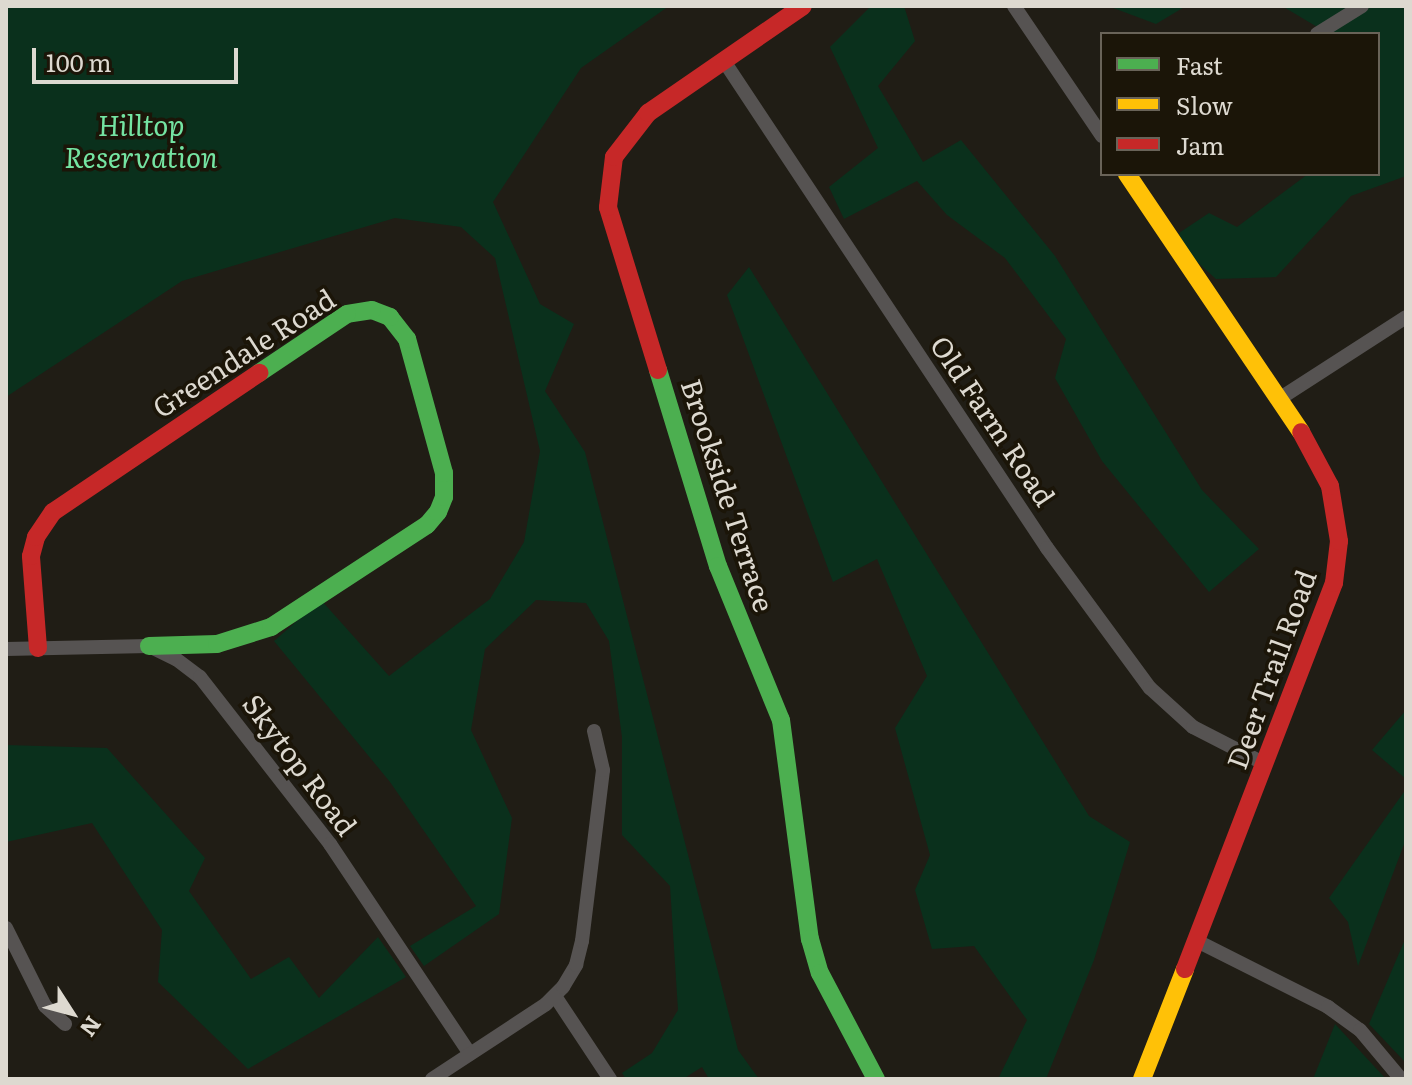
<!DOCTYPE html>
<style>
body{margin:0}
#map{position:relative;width:1412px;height:1085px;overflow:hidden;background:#201d15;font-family:Literata,serif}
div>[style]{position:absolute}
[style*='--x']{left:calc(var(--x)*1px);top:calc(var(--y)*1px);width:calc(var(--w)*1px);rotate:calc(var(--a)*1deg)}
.green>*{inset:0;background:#0a301c}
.street>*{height:14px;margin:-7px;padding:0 7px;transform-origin:7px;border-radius:7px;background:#565352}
.fast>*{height:18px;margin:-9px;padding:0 9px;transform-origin:9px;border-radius:9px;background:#4caf50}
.slow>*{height:18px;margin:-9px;padding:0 9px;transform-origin:9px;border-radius:9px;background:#ffc107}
.jam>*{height:18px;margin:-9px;padding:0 9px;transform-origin:9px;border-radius:9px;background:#c62828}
span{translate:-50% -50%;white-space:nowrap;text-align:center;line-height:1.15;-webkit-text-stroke:7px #1b1508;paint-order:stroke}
.park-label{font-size:28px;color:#74e4a2;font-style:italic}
.street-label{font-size:28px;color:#ddd9d0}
.frame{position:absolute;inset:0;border:8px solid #ddd9d0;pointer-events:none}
.legend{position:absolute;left:1100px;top:32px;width:280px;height:144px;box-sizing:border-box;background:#1b1508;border:2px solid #696358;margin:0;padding:10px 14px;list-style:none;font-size:24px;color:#ddd9d0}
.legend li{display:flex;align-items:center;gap:16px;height:40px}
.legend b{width:40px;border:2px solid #696358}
.north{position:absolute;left:32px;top:973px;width:80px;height:80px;-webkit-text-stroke:6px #1b1508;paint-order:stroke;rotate:126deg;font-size:22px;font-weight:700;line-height:32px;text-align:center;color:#ddd9d0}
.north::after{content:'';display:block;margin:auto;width:28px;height:36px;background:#ddd9d0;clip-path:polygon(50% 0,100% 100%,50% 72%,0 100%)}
.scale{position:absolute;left:32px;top:48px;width:206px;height:36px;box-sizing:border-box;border:4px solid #ddd9d0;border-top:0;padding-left:10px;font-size:24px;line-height:28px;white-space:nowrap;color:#ddd9d0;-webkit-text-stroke:6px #1b1508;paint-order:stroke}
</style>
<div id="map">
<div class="green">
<i style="clip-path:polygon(6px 6px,669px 6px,581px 68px,493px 202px,540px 304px,574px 324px,545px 391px,585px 452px,738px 1050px,759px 1079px,709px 1079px,702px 1067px,683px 1079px,626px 1079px,622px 1073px,652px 1053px,678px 1010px,670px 886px,622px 835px,622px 737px,609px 641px,586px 603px,536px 600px,485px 649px,471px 730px,512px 818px,499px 914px,424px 966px,410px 946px,476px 906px,390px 782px,274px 641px,321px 600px,389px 676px,490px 599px,524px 542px,540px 451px,495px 258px,461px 227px,395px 218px,182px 281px,6px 397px)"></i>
<i style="clip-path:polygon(871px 6px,904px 6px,915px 41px,878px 86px,923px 162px,961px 140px,1055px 256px,1202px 490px,1259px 549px,1209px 592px,1102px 461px,1055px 378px,1066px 339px,1005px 258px,947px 215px,917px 181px,844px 219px,829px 187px,878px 148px,830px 47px)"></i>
<i style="clip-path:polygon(1108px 6px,1186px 6px,1156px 24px)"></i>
<i style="clip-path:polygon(1282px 6px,1406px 6px,1406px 176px,1351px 196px,1276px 277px,1216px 279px,1185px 251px,1179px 233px,1209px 213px,1237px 227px,1308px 174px,1378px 174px,1378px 34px,1329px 34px)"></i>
<i style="clip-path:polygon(749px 267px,1089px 816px,1130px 842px,1094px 960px,1046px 1079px,998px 1079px,1027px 1020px,974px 946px,932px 949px,915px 890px,930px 855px,895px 728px,927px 676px,877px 559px,833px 582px,727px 295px)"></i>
<i style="clip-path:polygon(1406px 710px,1406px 779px,1372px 750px)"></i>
<i style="clip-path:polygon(6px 745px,107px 748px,205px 858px,189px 891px,251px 979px,289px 957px,319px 998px,378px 937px,406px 977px,248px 1069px,158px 982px,162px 930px,92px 823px,6px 842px)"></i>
<i style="clip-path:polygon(1406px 789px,1406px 839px,1358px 966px,1348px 922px,1329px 898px)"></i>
<i style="clip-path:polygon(1406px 937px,1406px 1063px,1369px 1024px)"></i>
<i style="clip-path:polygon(1335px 1024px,1386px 1079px,1313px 1079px)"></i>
</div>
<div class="street">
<i style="--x:1014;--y:6;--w:157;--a:55.9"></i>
<i style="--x:1317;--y:34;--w:53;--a:-31.9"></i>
<i style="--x:724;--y:61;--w:584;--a:56.45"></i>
<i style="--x:1047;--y:548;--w:174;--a:53.7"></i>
<i style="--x:1150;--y:688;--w:58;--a:42.2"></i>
<i style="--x:1193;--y:727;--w:81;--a:27.2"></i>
<i style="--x:1279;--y:399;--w:151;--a:-32.8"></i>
<i style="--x:6;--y:649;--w:143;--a:-1.2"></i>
<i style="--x:149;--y:646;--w:30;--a:26"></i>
<i style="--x:176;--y:659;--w:30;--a:37"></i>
<i style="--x:200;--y:677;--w:212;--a:52.1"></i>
<i style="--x:330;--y:844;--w:252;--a:56.3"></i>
<i style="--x:6;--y:928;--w:87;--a:63.4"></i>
<i style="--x:45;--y:1006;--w:27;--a:42"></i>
<i style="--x:1197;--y:941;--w:147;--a:26.7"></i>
<i style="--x:1328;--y:1007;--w:39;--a:36"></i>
<i style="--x:1360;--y:1030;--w:64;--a:50.1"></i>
<i style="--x:555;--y:996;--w:100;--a:56.5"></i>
<i style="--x:432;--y:1079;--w:136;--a:-33.3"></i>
<i style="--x:546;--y:1004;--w:24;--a:-45"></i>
<i style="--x:563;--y:987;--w:26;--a:-59"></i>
<i style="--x:576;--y:965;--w:25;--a:-76"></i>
<i style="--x:582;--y:941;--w:172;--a:-83"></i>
<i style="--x:603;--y:770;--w:40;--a:-103"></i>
</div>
<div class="fast">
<i style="--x:658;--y:370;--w:205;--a:73"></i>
<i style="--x:718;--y:566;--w:166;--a:67.8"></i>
<i style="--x:781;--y:720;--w:221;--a:82.5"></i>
<i style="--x:810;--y:939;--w:35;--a:74"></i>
<i style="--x:820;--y:973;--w:120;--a:62.2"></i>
<i style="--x:149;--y:646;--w:68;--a:-1.7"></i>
<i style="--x:217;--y:644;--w:57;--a:-17.5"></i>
<i style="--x:271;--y:627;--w:186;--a:-33.2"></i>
<i style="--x:427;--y:525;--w:17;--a:-50"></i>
<i style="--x:438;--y:512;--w:16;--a:-68"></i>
<i style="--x:444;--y:497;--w:24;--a:-90"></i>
<i style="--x:444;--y:473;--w:139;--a:-105.4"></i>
<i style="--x:407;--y:339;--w:28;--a:-128"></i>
<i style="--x:390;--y:317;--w:19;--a:-159"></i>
<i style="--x:372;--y:310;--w:25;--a:171"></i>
<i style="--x:347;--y:314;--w:106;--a:146.2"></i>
</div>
<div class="slow">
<i style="--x:1127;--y:174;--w:311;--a:56"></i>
<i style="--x:1142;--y:1079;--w:118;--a:-68.6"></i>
</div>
<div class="jam">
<i style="--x:658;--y:370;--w:170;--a:-107.1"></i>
<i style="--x:608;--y:207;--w:50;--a:-83.2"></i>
<i style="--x:614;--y:157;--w:56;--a:-52.3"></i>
<i style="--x:648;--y:113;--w:188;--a:-34.6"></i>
<i style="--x:38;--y:648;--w:92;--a:-94.4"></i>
<i style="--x:31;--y:556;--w:20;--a:-75"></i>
<i style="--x:36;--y:537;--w:30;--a:-56"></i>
<i style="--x:53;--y:512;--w:249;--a:-34"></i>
<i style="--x:1185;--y:969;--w:414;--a:-68.9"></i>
<i style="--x:1334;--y:583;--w:42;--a:-83.2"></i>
<i style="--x:1339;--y:541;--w:56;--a:-99.3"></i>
<i style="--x:1330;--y:486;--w:61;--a:-118.2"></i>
</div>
<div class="park-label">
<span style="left:141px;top:140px">Hilltop<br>Reservation</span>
</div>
<div class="street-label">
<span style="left:243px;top:352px;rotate:-33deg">Greendale Road</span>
<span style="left:994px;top:420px;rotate:56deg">Old Farm Road</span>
<span style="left:729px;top:495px;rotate:72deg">Brookside Terrace</span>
<span style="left:1270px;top:669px;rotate:-70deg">Deer Trail Road</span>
<span style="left:301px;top:764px;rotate:53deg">Skytop Road</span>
</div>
<div class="frame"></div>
<ul class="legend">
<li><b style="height:10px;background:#4caf50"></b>Fast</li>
<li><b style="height:10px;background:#ffc107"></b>Slow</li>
<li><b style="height:10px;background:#c62828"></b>Jam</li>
</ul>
<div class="north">N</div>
<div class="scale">100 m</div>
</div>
